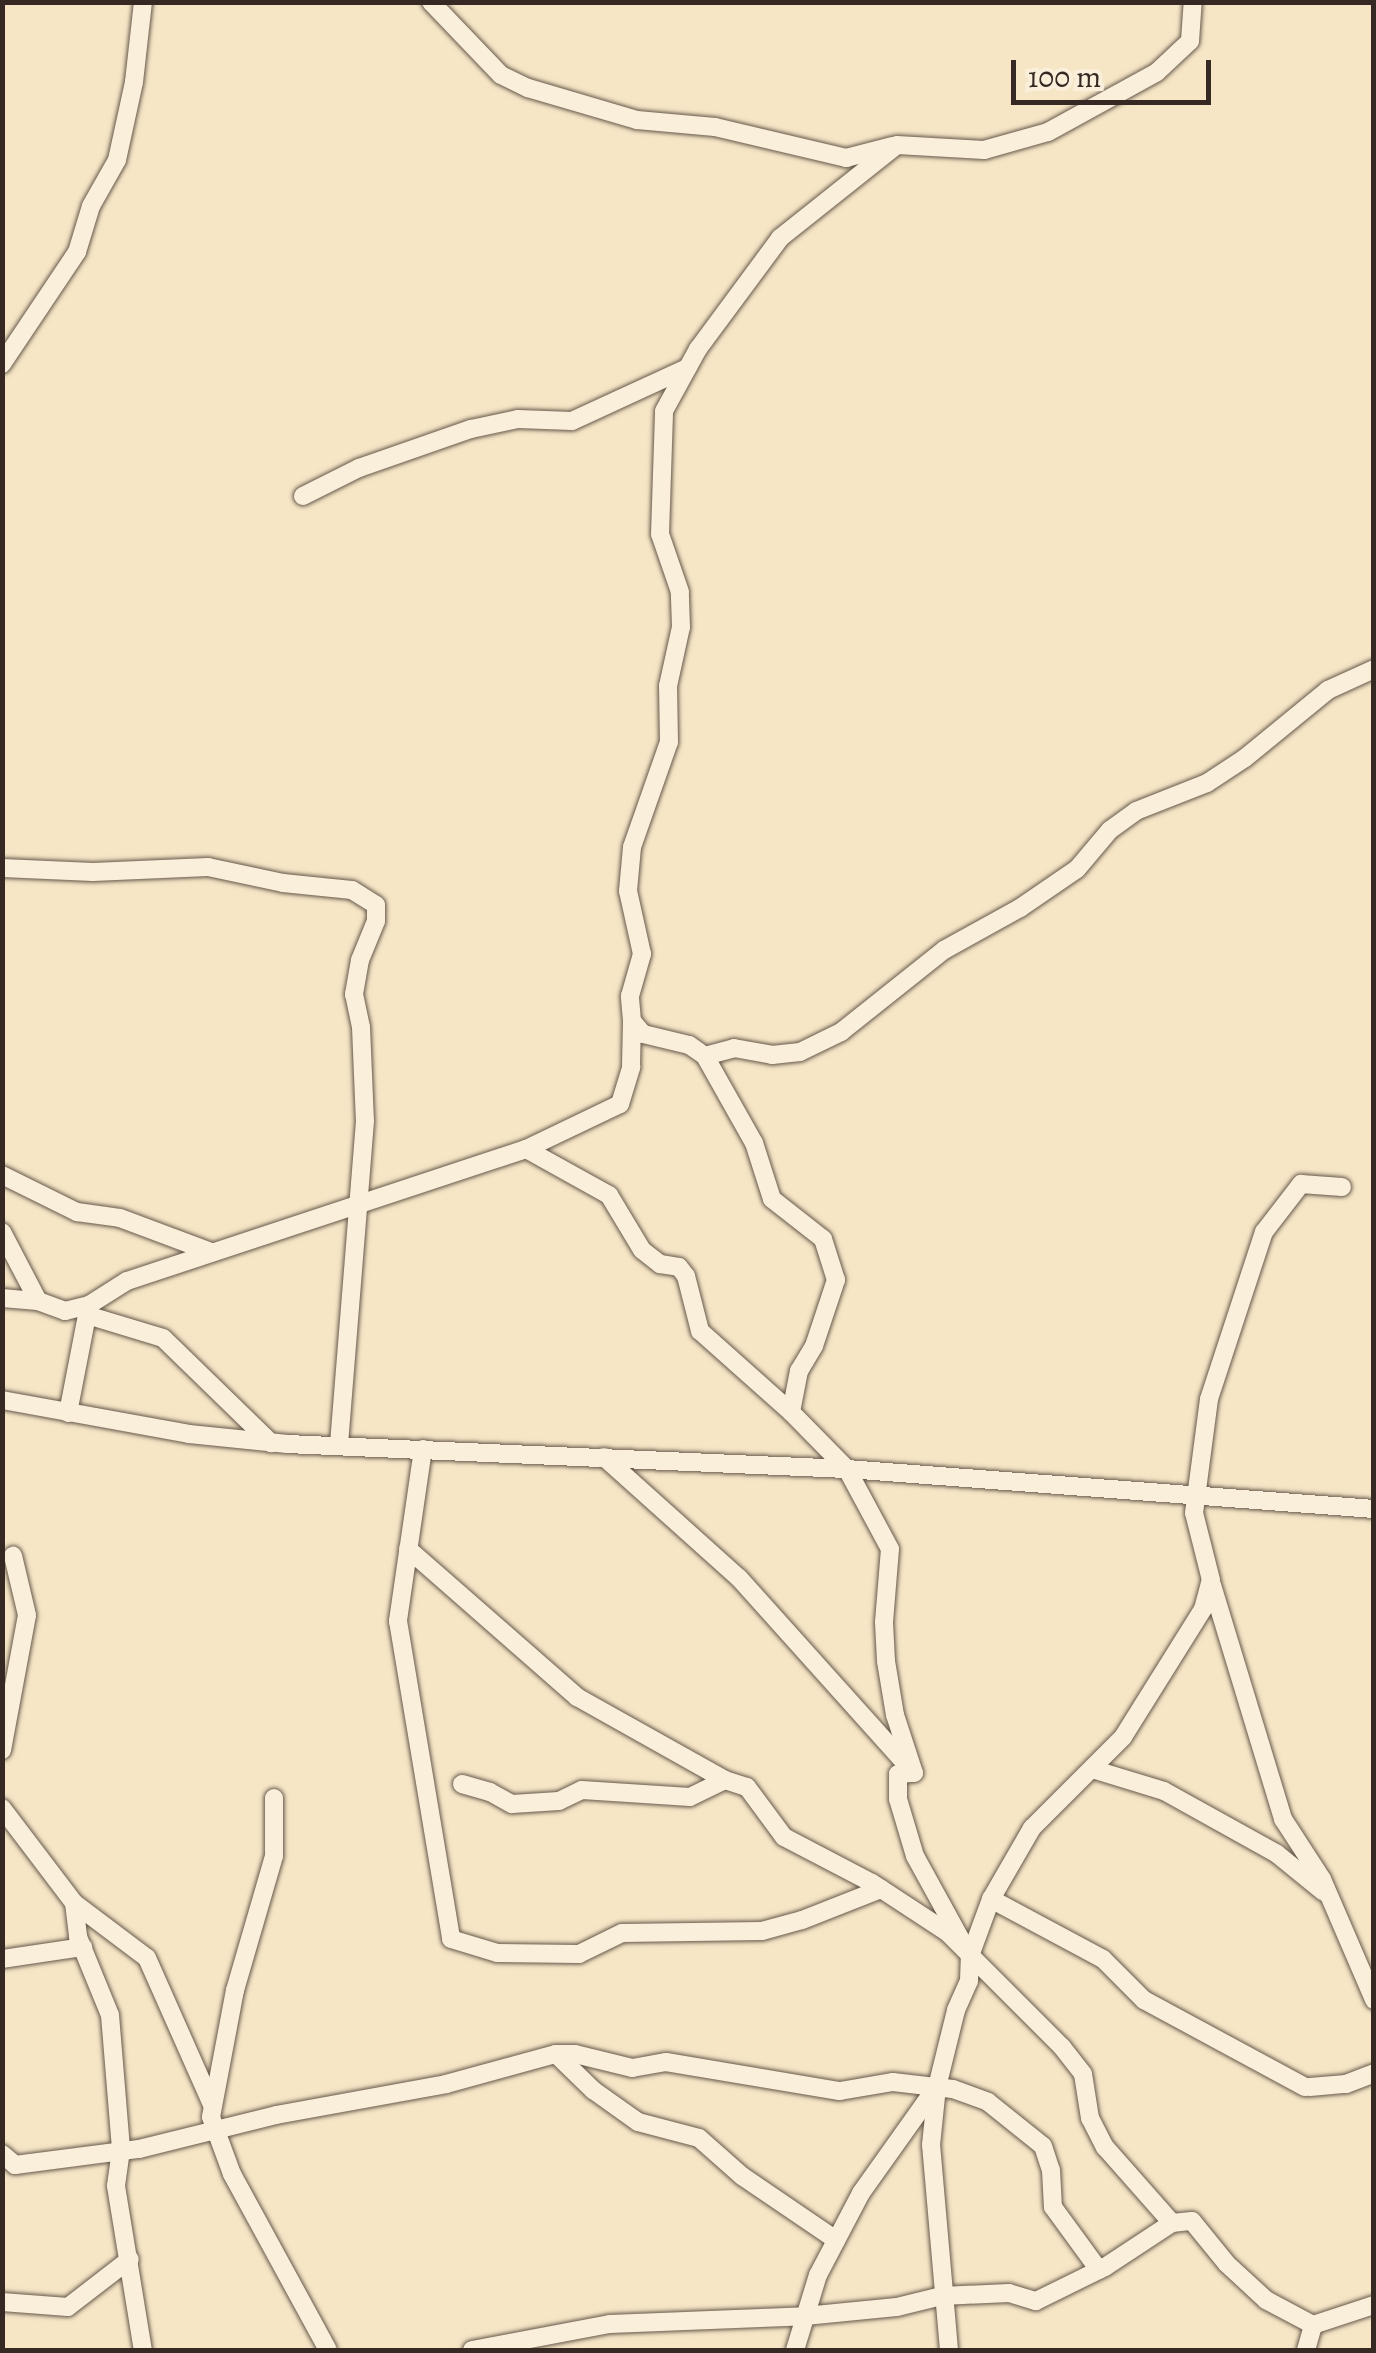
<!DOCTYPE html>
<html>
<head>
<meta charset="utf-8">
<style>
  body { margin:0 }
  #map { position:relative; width:1376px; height:2353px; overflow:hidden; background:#f6e6c6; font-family:Alegreya,serif }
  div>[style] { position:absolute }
  .roads { filter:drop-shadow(0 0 2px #66584b) drop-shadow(0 0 2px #66584b) }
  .minor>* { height:18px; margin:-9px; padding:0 9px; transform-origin:9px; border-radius:9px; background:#f9efda }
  span { translate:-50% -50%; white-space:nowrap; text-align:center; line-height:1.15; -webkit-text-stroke:9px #f9efda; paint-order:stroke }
  .frame { position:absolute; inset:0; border:5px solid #362822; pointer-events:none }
  .scale { position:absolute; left:1011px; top:60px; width:200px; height:45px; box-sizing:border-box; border:5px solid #362822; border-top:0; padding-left:12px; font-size:30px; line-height:35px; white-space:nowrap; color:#362822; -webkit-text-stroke:8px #f9efda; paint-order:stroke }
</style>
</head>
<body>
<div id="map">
  <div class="roads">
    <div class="minor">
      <i style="left:431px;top:2px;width:101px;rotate:46.2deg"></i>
      <i style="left:501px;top:75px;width:30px;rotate:26deg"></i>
      <i style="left:528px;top:88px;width:114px;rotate:16.4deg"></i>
      <i style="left:637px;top:120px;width:78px;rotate:5.1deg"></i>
      <i style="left:715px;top:127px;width:135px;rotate:13.3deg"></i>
      <i style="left:846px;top:158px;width:48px;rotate:-14.6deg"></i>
      <i style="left:2px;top:364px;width:135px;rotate:-56.2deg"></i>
      <i style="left:77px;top:252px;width:48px;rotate:-73.1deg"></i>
      <i style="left:91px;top:206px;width:53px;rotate:-60.5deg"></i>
      <i style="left:117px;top:160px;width:80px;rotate:-77.7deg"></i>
      <i style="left:134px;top:82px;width:81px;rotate:-83.6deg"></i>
      <i style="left:303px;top:496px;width:63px;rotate:-26.6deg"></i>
      <i style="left:359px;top:468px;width:119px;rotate:-19.2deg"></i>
      <i style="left:471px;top:429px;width:48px;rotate:-12deg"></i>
      <i style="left:518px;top:419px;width:54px;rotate:2.1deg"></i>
      <i style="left:572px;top:421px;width:127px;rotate:-24.7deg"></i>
      <i style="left:2px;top:868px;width:91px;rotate:2.5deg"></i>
      <i style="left:93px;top:872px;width:115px;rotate:-2.5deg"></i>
      <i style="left:208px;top:867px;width:77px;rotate:12deg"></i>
      <i style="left:283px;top:883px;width:69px;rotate:5.8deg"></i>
      <i style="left:352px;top:890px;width:28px;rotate:32deg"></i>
      <i style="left:376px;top:905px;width:16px;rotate:90deg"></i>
      <i style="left:376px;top:921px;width:42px;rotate:112.3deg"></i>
      <i style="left:360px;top:960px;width:35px;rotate:100deg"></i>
      <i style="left:354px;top:994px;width:34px;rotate:78deg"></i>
      <i style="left:361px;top:1027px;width:94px;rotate:87.6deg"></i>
      <i style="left:365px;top:1121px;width:326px;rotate:94.6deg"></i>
      <i style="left:705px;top:1056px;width:30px;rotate:-15deg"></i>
      <i style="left:734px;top:1048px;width:39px;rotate:10deg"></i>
      <i style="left:772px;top:1055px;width:28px;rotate:-6deg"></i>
      <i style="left:800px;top:1052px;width:46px;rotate:-26deg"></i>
      <i style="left:841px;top:1032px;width:132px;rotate:-38.5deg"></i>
      <i style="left:944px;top:950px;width:87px;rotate:-28.9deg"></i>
      <i style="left:1020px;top:908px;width:69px;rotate:-34.4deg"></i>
      <i style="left:1077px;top:869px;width:51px;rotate:-49.8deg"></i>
      <i style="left:1110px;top:830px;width:32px;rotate:-36deg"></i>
      <i style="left:1136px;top:811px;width:76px;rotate:-21.5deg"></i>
      <i style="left:1207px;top:783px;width:45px;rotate:-33.3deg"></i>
      <i style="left:1245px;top:758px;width:107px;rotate:-39.3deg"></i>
      <i style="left:1328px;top:690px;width:51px;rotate:-24.5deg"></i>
      <i style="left:526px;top:1149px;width:95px;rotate:29deg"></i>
      <i style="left:609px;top:1195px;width:64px;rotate:59deg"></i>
      <i style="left:642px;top:1250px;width:23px;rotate:38deg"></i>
      <i style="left:660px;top:1264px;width:19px;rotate:9deg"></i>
      <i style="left:679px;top:1267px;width:11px;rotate:52deg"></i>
      <i style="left:686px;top:1276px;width:57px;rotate:75.7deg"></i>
      <i style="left:700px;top:1331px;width:122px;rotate:41.7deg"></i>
      <i style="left:2px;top:1175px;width:84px;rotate:26.3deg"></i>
      <i style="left:77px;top:1212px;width:43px;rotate:7.9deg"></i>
      <i style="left:120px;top:1218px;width:97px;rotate:20.5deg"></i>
      <i style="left:2px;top:1232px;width:78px;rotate:62.4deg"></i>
      <i style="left:38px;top:1301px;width:29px;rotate:20deg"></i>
      <i style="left:65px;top:1311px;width:25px;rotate:-14deg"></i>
      <i style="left:89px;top:1305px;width:45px;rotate:-32.3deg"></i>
      <i style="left:127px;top:1281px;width:420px;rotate:-18.3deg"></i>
      <i style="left:526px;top:1149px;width:104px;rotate:-25.6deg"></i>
      <i style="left:620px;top:1104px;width:39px;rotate:-73deg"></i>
      <i style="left:631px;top:1067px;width:46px;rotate:-88.8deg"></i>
      <i style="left:2px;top:1298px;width:36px;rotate:5deg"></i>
      <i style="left:87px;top:1315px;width:79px;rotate:16.8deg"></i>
      <i style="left:163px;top:1338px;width:151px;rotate:44.2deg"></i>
      <i style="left:2px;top:1400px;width:190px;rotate:10.3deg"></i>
      <i style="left:189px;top:1434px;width:99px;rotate:5.8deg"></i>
      <i style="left:287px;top:1444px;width:561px;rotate:2.56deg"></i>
      <i style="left:847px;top:1469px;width:529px;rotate:4.34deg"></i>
      <i style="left:68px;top:1413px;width:110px;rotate:-79deg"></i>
      <i style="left:423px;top:1449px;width:174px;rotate:98.3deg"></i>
      <i style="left:398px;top:1621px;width:322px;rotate:80.5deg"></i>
      <i style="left:451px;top:1939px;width:48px;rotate:16.9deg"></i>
      <i style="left:497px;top:1953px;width:82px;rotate:0.7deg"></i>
      <i style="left:579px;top:1954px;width:48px;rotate:-26deg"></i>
      <i style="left:622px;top:1933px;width:140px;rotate:-0.8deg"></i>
      <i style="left:762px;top:1931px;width:41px;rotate:-15.4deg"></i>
      <i style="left:802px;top:1920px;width:85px;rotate:-21.4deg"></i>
      <i style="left:604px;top:1457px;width:181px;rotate:41.9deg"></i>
      <i style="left:739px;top:1578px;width:251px;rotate:48.1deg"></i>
      <i style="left:408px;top:1549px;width:225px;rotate:41.2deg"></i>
      <i style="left:577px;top:1697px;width:170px;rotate:29.3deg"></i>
      <i style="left:725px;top:1780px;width:23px;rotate:18deg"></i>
      <i style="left:747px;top:1787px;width:62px;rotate:53.5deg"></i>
      <i style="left:784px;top:1837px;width:99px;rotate:27.6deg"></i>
      <i style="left:872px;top:1883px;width:90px;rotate:33.2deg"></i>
      <i style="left:947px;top:1932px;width:163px;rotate:45deg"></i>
      <i style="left:1062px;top:2047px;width:34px;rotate:52deg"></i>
      <i style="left:1083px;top:2074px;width:45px;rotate:81deg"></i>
      <i style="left:1090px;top:2118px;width:33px;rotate:63deg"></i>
      <i style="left:1105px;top:2147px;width:101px;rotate:48.6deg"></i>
      <i style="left:1212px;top:1585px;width:245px;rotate:73.1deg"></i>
      <i style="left:1283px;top:1819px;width:72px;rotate:57deg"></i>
      <i style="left:1322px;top:1879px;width:132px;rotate:66.7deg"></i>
      <i style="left:2px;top:1750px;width:137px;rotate:-79.5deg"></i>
      <i style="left:27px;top:1615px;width:61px;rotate:-103.3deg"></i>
      <i style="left:1092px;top:1769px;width:75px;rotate:17deg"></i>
      <i style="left:1164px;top:1791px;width:129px;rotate:29.1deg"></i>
      <i style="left:1277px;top:1854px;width:60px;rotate:39deg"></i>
      <i style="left:462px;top:1784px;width:29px;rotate:16deg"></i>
      <i style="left:490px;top:1792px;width:25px;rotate:29deg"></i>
      <i style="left:512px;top:1804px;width:47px;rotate:-3.7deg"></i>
      <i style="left:559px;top:1801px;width:25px;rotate:-26deg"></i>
      <i style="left:582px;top:1790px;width:108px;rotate:3.7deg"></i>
      <i style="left:690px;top:1797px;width:39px;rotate:-26deg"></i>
      <i style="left:274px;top:1798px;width:58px;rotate:90deg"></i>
      <i style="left:274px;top:1856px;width:140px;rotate:106.2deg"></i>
      <i style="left:235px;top:1990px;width:129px;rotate:100.7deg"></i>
      <i style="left:211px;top:2117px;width:61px;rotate:69.8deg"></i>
      <i style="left:232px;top:2174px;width:200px;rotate:61.4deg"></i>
      <i style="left:2px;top:1808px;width:119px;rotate:52.8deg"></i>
      <i style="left:74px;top:1903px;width:91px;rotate:37deg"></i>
      <i style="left:147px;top:1958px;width:161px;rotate:66.1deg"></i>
      <i style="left:991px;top:1899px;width:127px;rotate:28.2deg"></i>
      <i style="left:1103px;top:1959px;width:58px;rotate:45deg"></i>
      <i style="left:1144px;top:2000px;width:183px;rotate:28.4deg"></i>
      <i style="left:74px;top:1903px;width:34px;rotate:83deg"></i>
      <i style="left:78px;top:1937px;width:84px;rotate:67.7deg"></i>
      <i style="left:110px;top:2015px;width:135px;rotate:85.3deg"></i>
      <i style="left:121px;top:2150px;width:36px;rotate:98deg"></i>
      <i style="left:116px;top:2186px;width:166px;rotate:80.7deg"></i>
      <i style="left:970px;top:1956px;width:61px;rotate:-69.8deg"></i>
      <i style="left:991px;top:1899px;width:82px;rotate:-60deg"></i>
      <i style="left:1032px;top:1828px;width:129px;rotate:-45deg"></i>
      <i style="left:1123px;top:1737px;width:151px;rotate:-58deg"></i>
      <i style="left:1203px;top:1609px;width:30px;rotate:-75deg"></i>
      <i style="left:1211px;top:1580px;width:69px;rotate:-104.2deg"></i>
      <i style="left:1194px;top:1513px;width:115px;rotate:-82.5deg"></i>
      <i style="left:1209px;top:1399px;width:176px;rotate:-71.8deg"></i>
      <i style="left:1264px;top:1232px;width:61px;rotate:-52.4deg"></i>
      <i style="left:1301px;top:1184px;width:41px;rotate:4.2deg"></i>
      <i style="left:2px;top:1959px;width:82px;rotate:-8.4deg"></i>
      <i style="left:556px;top:2054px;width:19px"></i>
      <i style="left:575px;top:2054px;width:59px;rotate:13.8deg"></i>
      <i style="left:632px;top:2068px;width:35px;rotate:-10deg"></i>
      <i style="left:666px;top:2062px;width:176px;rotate:9.5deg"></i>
      <i style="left:840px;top:2091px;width:54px;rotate:-9.6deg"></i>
      <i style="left:893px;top:2082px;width:60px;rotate:6.7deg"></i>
      <i style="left:953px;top:2089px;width:37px;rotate:20deg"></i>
      <i style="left:988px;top:2102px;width:70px;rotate:38.7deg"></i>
      <i style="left:1043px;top:2146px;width:25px;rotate:72deg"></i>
      <i style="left:1051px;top:2170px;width:37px;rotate:87deg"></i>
      <i style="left:1053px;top:2207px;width:78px;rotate:53.9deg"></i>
      <i style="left:1310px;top:2087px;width:36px;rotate:-5deg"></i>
      <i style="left:1346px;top:2084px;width:30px;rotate:-21deg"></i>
      <i style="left:2px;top:2154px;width:17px;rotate:40deg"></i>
      <i style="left:15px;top:2165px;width:125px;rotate:-7.4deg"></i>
      <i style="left:139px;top:2149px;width:141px;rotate:-13.9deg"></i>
      <i style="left:276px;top:2115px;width:173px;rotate:-10.3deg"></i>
      <i style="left:446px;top:2084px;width:114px;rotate:-15.3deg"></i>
      <i style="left:556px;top:2054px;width:52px;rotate:44.2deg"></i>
      <i style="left:593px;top:2090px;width:55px;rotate:35.4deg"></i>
      <i style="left:638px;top:2122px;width:63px;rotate:14.7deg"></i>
      <i style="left:699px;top:2138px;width:57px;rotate:41.5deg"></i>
      <i style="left:742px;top:2176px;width:114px;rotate:34.2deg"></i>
      <i style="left:2px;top:2302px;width:66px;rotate:4.3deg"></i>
      <i style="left:68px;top:2307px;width:78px;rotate:-37.7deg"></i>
      <i style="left:472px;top:2350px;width:140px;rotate:-10.7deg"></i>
      <i style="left:610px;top:2324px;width:195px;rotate:-2.3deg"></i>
      <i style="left:805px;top:2316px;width:92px;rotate:-5.6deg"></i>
      <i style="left:897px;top:2307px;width:46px;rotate:-13.7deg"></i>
      <i style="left:942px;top:2296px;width:67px;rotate:-2.6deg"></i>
      <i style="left:1009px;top:2293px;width:28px;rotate:17deg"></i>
      <i style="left:1036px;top:2301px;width:77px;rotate:-26.2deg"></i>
      <i style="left:1105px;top:2267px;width:80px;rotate:-33.3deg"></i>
      <i style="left:1172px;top:2223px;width:20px;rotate:-6deg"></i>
      <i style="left:1192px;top:2221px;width:55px;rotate:50.9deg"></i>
      <i style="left:1227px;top:2264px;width:53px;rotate:42.7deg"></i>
      <i style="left:1266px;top:2300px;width:53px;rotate:28deg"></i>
      <i style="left:795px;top:2350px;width:78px;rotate:-73deg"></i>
      <i style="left:818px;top:2275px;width:93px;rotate:-62.3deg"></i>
      <i style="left:861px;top:2193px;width:128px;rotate:-54.6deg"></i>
      <i style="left:949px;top:2350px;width:206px;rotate:-95deg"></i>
      <i style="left:931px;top:2145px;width:58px;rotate:-84.1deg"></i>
      <i style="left:937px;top:2087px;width:79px;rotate:-76.1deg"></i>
      <i style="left:956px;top:2010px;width:32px;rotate:-66deg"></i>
      <i style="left:969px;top:1981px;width:25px;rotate:-88deg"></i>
      <i style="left:970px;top:1956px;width:114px;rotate:-118.8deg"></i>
      <i style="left:915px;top:1856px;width:59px;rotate:-106.6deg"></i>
      <i style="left:898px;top:1799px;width:25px;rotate:-90deg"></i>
      <i style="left:898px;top:1774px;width:16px;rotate:-4deg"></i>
      <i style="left:914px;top:1773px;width:61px;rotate:-108.1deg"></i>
      <i style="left:895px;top:1715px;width:55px;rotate:-99.5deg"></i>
      <i style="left:886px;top:1661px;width:39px;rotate:-93deg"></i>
      <i style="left:884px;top:1622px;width:73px;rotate:-85.3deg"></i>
      <i style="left:890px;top:1549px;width:91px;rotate:-118.3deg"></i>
      <i style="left:847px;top:1469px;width:80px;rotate:-134.5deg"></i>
      <i style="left:791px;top:1412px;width:42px;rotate:-79deg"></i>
      <i style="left:799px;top:1371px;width:29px;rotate:-59deg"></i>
      <i style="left:814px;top:1346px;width:70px;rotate:-71.6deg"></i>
      <i style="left:836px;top:1280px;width:43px;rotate:-107.6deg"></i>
      <i style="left:823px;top:1239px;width:65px;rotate:-141.9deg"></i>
      <i style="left:772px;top:1199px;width:59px;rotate:-107.8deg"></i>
      <i style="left:754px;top:1143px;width:100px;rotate:-119.4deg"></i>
      <i style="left:705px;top:1056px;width:19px;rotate:-145deg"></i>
      <i style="left:689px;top:1045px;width:47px;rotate:-166.6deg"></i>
      <i style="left:643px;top:1034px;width:17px;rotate:-130deg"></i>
      <i style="left:632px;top:1021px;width:25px;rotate:-95deg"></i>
      <i style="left:630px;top:996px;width:44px;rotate:-74.1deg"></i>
      <i style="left:642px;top:954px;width:65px;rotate:-102.5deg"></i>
      <i style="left:628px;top:891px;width:44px;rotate:-84.8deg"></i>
      <i style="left:632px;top:847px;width:111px;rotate:-70.6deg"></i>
      <i style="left:669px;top:742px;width:56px;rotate:-91deg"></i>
      <i style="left:668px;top:686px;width:60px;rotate:-77.6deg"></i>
      <i style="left:681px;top:627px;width:35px;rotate:-92deg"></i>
      <i style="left:680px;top:592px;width:61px;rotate:-109deg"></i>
      <i style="left:660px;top:534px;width:123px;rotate:-88.1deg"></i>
      <i style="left:664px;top:411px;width:71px;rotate:-61.3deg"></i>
      <i style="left:698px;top:349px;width:138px;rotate:-53.5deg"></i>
      <i style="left:780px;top:238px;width:149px;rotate:-38.5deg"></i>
      <i style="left:897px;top:145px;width:87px;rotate:3.3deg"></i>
      <i style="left:984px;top:150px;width:66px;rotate:-15.7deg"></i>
      <i style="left:1048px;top:132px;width:124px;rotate:-28.8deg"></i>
      <i style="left:1157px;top:72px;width:45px;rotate:-43.2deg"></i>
      <i style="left:1190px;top:41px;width:39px;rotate:-86deg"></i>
      <i style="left:1306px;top:2350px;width:26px;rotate:-74deg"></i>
      <i style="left:1313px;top:2325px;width:64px;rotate:-18.2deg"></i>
    </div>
  </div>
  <div class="frame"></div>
  <div class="scale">100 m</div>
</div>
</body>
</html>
